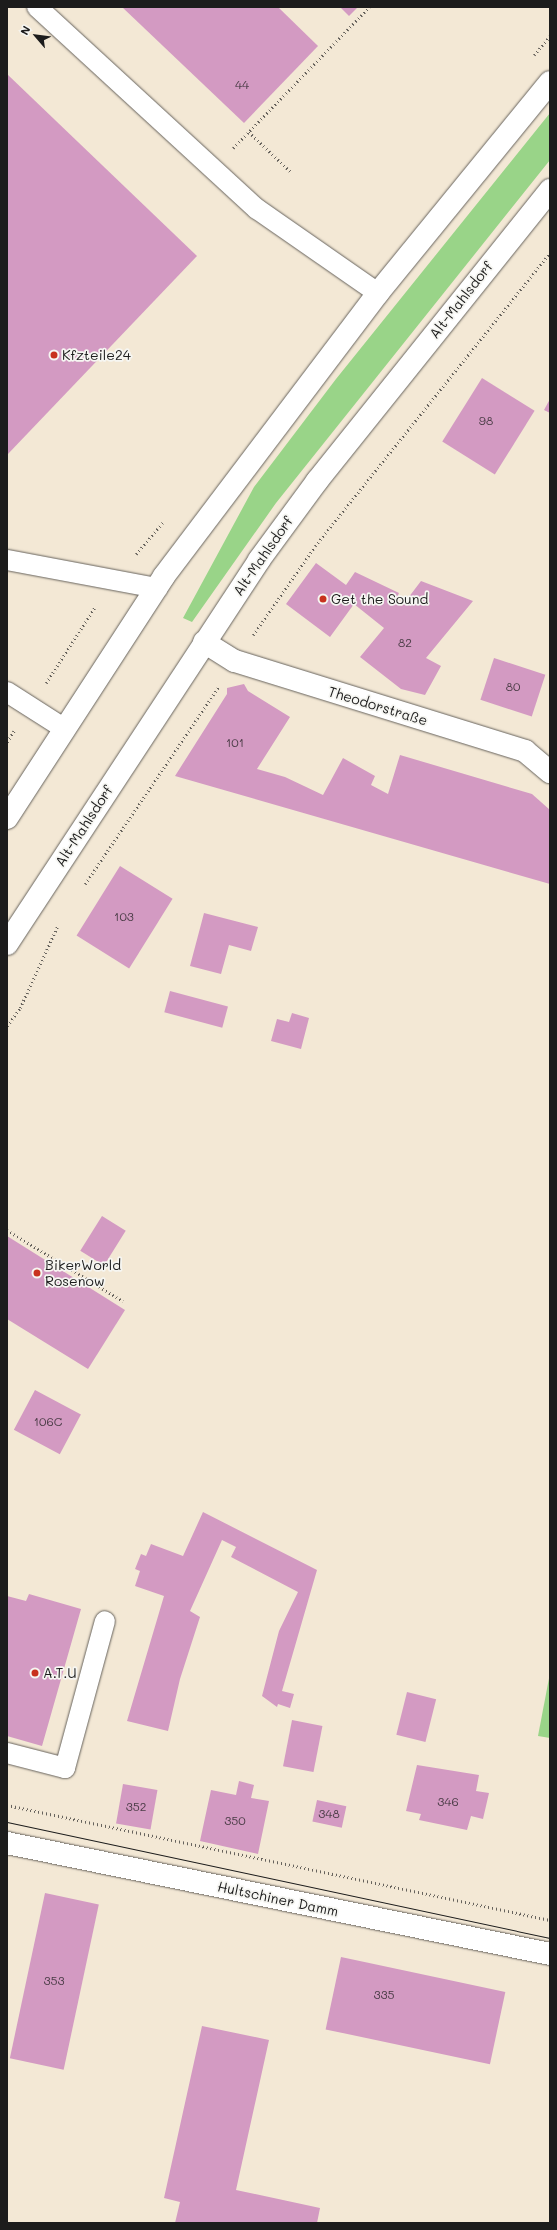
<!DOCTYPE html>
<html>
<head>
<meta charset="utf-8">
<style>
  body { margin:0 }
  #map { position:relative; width:557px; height:2230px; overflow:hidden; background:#f3e8d5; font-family:Mali,sans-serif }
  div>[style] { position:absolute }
  .green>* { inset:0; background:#99d488 }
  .building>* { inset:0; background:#d39ac2; transform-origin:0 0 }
  .path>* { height:2.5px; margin-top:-1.25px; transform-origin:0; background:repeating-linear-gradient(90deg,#67635d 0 1px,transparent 0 4px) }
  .roads { filter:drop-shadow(0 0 1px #67635d) drop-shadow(0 0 1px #67635d) }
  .service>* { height:20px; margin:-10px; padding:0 10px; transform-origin:10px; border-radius:10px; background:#fff }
  .minor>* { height:22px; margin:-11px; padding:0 11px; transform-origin:11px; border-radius:11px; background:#fff }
  .secondary>* { height:22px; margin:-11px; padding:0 11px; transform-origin:11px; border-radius:11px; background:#fff }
  .primary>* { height:22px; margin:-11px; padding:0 11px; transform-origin:11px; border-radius:11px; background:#fff }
  .tram>* { height:1px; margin:-0.5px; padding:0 0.5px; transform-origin:0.5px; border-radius:0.5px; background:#1c1c1c }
  .dots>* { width:11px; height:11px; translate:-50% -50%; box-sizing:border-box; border:2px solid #f6f6f2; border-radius:50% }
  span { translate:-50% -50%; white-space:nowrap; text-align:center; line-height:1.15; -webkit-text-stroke:3.5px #f6f6f2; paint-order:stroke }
  .number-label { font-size:12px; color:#4a3c46 }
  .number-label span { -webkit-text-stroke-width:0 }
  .street-label { font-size:14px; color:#1c1c1c }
  .poi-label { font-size:14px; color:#1c1c1c }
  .left { translate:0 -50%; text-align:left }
  .frame { position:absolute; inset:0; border:8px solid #1c1c1c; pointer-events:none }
  .north { position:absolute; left:16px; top:16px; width:40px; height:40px; -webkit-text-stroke:3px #f6f6f2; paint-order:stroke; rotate:298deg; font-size:11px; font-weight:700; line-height:16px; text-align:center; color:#1c1c1c }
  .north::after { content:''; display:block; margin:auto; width:14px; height:18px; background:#1c1c1c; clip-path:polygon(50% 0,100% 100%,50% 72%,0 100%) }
</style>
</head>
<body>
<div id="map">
  <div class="green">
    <i style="clip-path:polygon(550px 113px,550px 160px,276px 503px,192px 622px,183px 618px,254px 487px,336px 379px)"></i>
    <i style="clip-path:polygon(550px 1673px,550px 1738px,538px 1736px)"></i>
  </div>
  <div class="building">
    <i style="clip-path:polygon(122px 7px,278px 7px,318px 46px,244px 123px)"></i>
    <i style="clip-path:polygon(340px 7px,358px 7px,349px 16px)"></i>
    <i style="clip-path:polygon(7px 74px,197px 256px,7px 455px)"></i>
    <i style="left:482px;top:378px;width:62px;height:75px;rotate:32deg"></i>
    <i style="clip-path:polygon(550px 399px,550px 413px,544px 410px)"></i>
    <i style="clip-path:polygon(316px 563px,346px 585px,355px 572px,399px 593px,395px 602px,402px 606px,421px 581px,473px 601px,426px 658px,441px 666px,425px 695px,401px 689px,360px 657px,384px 628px,354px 604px,330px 637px,286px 604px)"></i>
    <i style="left:494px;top:658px;width:54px;height:44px;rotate:18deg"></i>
    <i style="clip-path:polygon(244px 684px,248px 691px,290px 717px,257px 769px,285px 777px,323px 795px,343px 758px,375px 776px,371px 785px,388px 794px,400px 755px,532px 794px,550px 810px,550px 884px,175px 776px,227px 694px,227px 688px)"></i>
    <i style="left:120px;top:866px;width:62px;height:82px;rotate:32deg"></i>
    <i style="clip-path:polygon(204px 913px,258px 927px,251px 951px,229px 945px,221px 974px,190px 966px)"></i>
    <i style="left:170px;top:991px;width:60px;height:22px;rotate:15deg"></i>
    <i style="clip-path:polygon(292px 1013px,309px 1018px,301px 1049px,271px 1041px,277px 1019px,289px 1022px)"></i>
    <i style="left:102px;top:1216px;width:28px;height:41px;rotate:32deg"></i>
    <i style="clip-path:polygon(7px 1236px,125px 1310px,88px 1369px,7px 1319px)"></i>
    <i style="left:35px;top:1390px;width:52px;height:45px;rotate:28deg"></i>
    <i style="clip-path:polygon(203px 1512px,317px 1570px,282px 1691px,294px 1694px,290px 1708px,278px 1704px,277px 1707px,262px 1696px,279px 1631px,298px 1592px,231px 1557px,236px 1547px,222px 1540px,190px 1611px,200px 1617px,180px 1679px,168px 1731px,127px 1721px,164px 1596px,135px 1586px,140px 1571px,135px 1569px,141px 1554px,146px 1556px,151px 1544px,183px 1556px)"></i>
    <i style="clip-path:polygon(29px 1594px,81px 1609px,42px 1746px,7px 1736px,7px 1596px,26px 1601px)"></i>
    <i style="left:407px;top:1692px;width:30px;height:44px;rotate:14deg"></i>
    <i style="left:292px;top:1720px;width:31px;height:47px;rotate:11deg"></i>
    <i style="clip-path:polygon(417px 1765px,479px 1775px,476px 1791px,489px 1793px,483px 1819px,471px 1816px,467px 1830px,419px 1820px,421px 1814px,406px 1811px)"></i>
    <i style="clip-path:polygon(239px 1781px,254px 1785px,251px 1798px,269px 1801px,258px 1854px,200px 1841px,211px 1790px,236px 1795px)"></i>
    <i style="left:123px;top:1784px;width:35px;height:40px;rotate:10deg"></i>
    <i style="left:317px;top:1800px;width:30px;height:22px;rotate:12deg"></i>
    <i style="left:45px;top:1893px;width:55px;height:169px;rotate:12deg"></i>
    <i style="left:341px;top:1957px;width:168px;height:74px;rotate:12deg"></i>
    <i style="clip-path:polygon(202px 2026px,269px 2040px,236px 2190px,320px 2208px,317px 2223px,175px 2223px,180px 2202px,164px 2198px)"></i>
  </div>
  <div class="path">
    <i style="left:534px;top:55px;width:25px;rotate:-50deg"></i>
    <i style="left:249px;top:132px;width:58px;rotate:43.6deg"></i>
    <i style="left:233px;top:148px;width:196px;rotate:-46deg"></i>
    <i style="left:136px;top:554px;width:43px;rotate:-49.7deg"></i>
    <i style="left:253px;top:635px;width:108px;rotate:-55.1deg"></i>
    <i style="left:315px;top:546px;width:376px;rotate:-51.3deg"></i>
    <i style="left:46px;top:683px;width:90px;rotate:-57.2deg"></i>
    <i style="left:7px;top:742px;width:13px;rotate:-58deg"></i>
    <i style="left:85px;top:884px;width:239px;rotate:-55.9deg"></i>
    <i style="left:7px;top:1026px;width:22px;rotate:-54deg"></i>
    <i style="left:20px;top:1008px;width:91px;rotate:-65.4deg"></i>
    <i style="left:7px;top:1230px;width:136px;rotate:31.5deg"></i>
    <i style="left:7px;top:1805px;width:555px;rotate:11.96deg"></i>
  </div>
  <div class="roads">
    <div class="service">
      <i style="left:37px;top:7px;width:299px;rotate:42.6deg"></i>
      <i style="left:257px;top:209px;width:147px;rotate:34.8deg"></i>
      <i style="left:7px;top:560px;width:153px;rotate:10.6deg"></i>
      <i style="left:7px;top:692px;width:69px;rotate:32.5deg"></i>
      <i style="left:7px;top:1753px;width:60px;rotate:14.5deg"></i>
      <i style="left:65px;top:1768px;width:152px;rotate:-74.8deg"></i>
    </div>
    <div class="minor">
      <i style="left:204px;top:642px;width:36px;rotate:32deg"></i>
      <i style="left:235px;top:661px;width:304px;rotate:17.2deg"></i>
      <i style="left:525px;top:751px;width:33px;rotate:40deg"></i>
    </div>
    <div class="secondary">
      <i style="left:7px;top:1843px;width:554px;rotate:11.55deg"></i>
    </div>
    <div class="primary">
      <i style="left:7px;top:818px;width:288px;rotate:-57deg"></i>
      <i style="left:164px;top:576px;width:355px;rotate:-52.9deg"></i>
      <i style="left:378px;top:293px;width:272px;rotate:-50.8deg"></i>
      <i style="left:7px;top:944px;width:459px;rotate:-56.7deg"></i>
      <i style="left:259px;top:560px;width:98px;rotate:-53.7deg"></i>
      <i style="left:317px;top:481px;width:373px;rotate:-51.3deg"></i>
    </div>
  </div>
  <div class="tram">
    <i style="left:7px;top:1822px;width:555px;rotate:12.06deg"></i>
  </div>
  <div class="dots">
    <i style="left:54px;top:355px;background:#c8321e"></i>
    <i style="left:323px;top:599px;background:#c8321e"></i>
    <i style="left:37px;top:1273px;background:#c8321e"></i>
    <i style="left:35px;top:1673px;background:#c8321e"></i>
  </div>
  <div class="number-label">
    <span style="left:242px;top:85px">44</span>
    <span style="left:486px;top:421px">98</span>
    <span style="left:405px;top:643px">82</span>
    <span style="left:513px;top:687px">80</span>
    <span style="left:235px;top:743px">101</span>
    <span style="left:124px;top:917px">103</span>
    <span style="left:48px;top:1422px">106C</span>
    <span style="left:448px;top:1802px">346</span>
    <span style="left:136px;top:1807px">352</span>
    <span style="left:329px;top:1814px">348</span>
    <span style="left:235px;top:1821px">350</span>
    <span style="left:54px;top:1981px">353</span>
    <span style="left:384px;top:1995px">335</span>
  </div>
  <div class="street-label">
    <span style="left:461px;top:300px;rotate:-52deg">Alt-Mahlsdorf</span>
    <span style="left:263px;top:556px;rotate:-55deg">Alt-Mahlsdorf</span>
    <span style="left:378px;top:706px;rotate:17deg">Theodorstraße</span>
    <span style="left:84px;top:826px;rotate:-57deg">Alt-Mahlsdorf</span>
    <span style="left:278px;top:1899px;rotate:12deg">Hultschiner Damm</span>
  </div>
  <div class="poi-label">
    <span class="left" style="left:62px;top:355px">Kfzteile24</span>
    <span class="left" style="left:331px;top:599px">Get the Sound</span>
    <span class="left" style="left:45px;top:1273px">BikerWorld<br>Rosenow</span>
    <span class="left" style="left:43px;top:1673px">A.T.U</span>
  </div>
  <div class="frame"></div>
  <div class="north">N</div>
</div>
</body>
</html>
